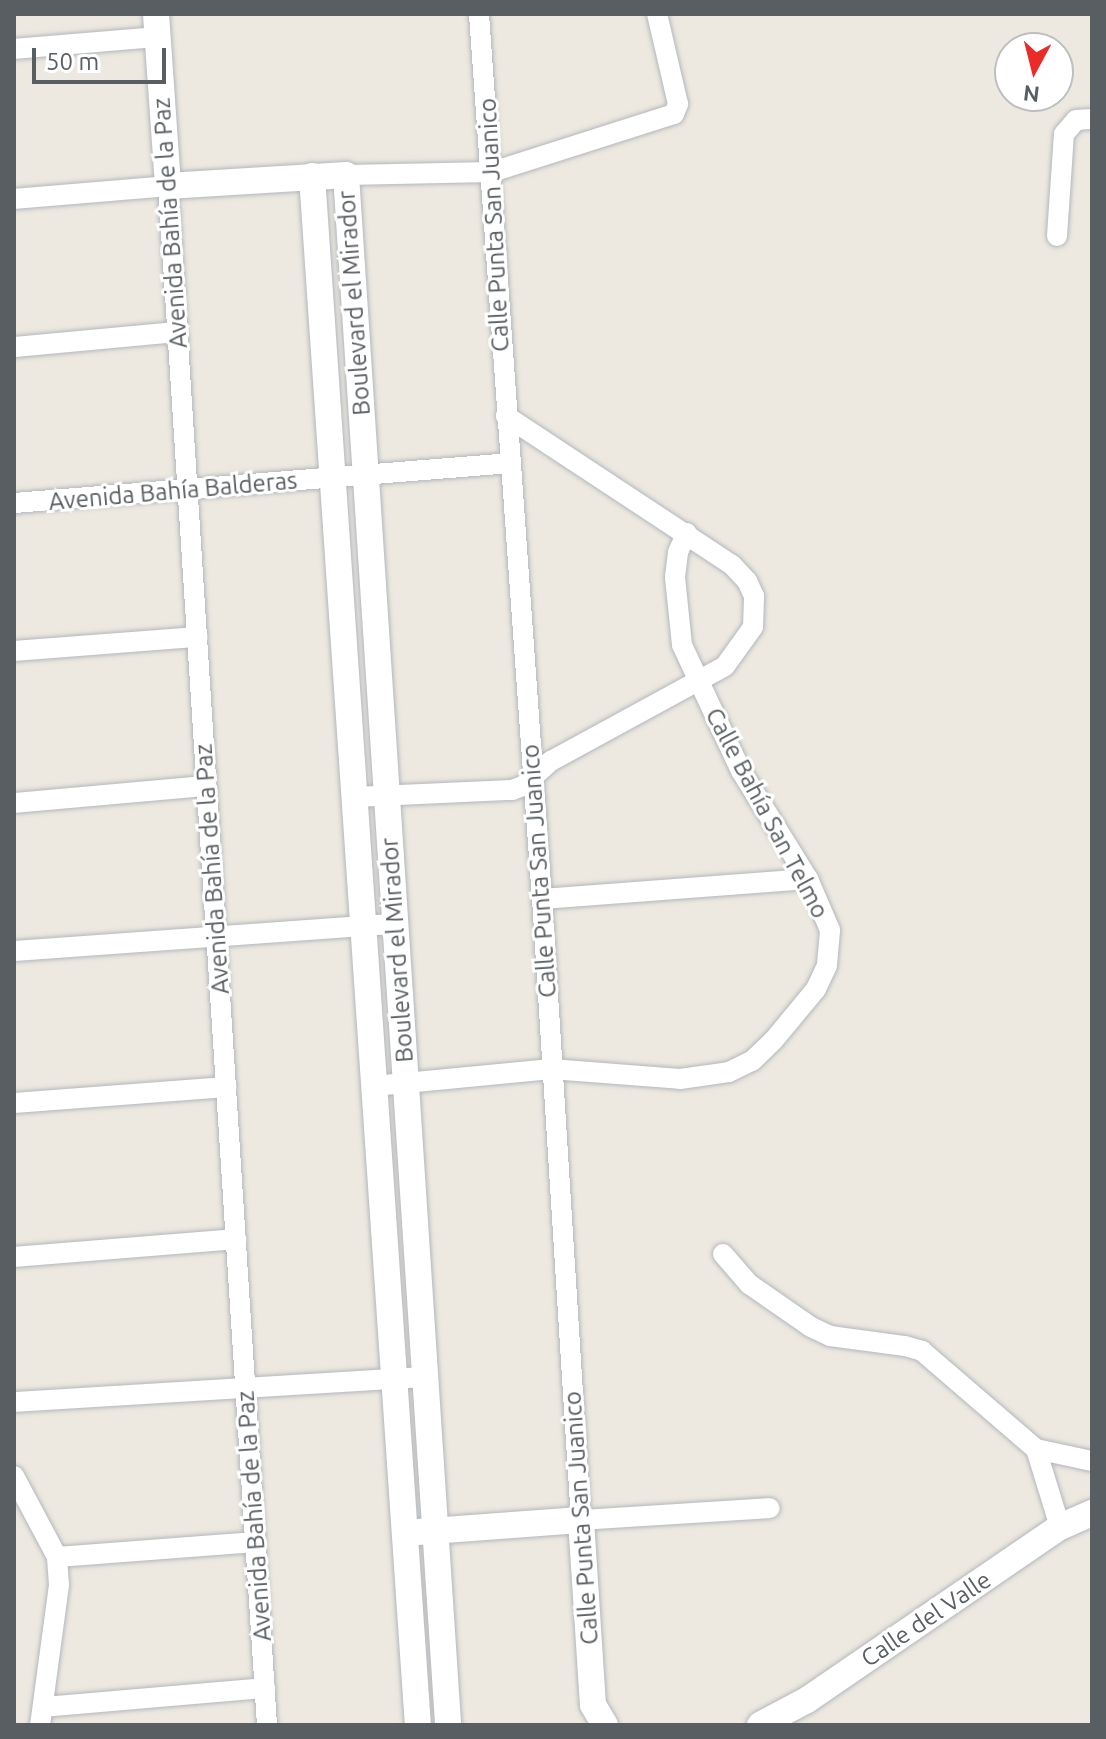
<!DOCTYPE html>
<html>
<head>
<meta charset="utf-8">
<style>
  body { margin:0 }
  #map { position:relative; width:1106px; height:1739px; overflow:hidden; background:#ede9e0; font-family:Ubuntu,sans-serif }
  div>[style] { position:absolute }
  .roads { filter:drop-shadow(0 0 2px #b3b7bc) drop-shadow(0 0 2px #b3b7bc) }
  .minor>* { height:20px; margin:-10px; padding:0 10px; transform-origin:10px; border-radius:10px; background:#fff }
  .secondary>* { height:26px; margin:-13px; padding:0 13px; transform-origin:13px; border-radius:13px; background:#fff }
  span { translate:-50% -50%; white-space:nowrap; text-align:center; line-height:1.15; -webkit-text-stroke:6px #fff; paint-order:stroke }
  .street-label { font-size:24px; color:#595e62 }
  .frame { position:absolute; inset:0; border:16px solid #595e62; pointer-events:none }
  .north { position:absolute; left:994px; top:32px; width:80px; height:80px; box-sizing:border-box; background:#fff; border:2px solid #bdbfc0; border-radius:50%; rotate:187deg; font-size:22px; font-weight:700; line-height:32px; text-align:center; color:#595e62 }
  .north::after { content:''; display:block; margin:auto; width:28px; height:36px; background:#eb2b28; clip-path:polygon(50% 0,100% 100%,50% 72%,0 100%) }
  .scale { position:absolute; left:32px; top:48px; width:134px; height:36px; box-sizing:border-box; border:4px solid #595e62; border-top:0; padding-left:10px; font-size:24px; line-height:28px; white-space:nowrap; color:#595e62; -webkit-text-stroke:6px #fff; paint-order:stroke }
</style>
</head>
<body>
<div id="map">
  <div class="roads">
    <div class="minor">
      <i style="left:479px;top:14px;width:887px;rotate:85.93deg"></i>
      <i style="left:542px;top:899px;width:622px;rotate:86.41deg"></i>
      <i style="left:581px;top:1520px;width:189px;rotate:-3.6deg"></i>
      <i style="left:14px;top:49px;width:144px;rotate:-4.8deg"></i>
      <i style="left:346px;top:175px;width:146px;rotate:-1.2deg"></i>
      <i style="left:492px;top:172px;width:191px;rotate:-17.7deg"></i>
      <i style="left:674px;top:114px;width:11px;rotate:-68deg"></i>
      <i style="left:678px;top:104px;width:92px;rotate:-103.1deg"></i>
      <i style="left:14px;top:199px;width:155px;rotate:-4.8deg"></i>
      <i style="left:168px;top:186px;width:1542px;rotate:86.32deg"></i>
      <i style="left:1057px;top:236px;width:102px;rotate:-86.1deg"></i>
      <i style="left:1064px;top:134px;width:18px;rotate:-49deg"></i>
      <i style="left:1076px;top:120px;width:16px;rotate:-4deg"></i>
      <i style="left:14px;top:347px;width:164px;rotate:-5.3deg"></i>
      <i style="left:14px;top:503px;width:498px;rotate:-4.6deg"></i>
      <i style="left:14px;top:651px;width:184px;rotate:-4.4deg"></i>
      <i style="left:355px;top:797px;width:157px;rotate:-2.6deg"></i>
      <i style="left:512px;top:790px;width:12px;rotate:-20deg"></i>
      <i style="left:523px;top:786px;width:38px;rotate:-42deg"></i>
      <i style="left:551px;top:761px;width:198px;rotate:-28.6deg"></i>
      <i style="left:725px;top:666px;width:48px;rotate:-54.3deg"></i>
      <i style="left:753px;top:627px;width:31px;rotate:-88deg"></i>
      <i style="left:754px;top:596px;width:17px;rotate:-115deg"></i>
      <i style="left:747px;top:581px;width:22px;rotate:-133deg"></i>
      <i style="left:732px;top:565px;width:271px;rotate:-146.6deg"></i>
      <i style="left:14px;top:803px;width:193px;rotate:-5.1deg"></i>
      <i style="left:542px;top:899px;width:267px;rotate:-4.3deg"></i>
      <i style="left:14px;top:951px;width:382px;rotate:-4.1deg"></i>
      <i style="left:374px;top:1086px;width:178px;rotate:-5.5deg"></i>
      <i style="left:551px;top:1069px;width:129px;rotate:4.4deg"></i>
      <i style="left:680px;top:1079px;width:49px;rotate:-8.1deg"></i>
      <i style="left:729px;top:1072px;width:25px;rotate:-26deg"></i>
      <i style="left:752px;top:1061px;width:29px;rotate:-44deg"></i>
      <i style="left:773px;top:1041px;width:67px;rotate:-50.4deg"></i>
      <i style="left:816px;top:989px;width:26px;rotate:-65deg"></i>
      <i style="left:827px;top:965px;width:35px;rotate:-85deg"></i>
      <i style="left:830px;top:930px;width:56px;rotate:-113.3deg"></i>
      <i style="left:808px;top:879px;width:127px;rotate:-121.8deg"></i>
      <i style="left:741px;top:771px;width:139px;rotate:-115.1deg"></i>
      <i style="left:682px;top:645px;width:68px;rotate:-95.9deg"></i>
      <i style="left:675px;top:577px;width:25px;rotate:-83deg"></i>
      <i style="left:678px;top:552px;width:21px;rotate:-65deg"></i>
      <i style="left:14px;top:1103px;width:213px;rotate:-4.3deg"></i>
      <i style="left:723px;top:1254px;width:40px;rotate:49deg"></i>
      <i style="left:749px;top:1284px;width:75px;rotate:34.7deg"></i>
      <i style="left:811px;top:1327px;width:21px;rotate:25deg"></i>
      <i style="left:830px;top:1336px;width:76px;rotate:7.6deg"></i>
      <i style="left:905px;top:1346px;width:18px;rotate:16deg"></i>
      <i style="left:922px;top:1351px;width:150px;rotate:40.7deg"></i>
      <i style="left:1036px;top:1449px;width:57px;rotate:12.1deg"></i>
      <i style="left:14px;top:1257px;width:223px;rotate:-4.6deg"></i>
      <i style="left:14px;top:1402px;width:413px;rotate:-3.5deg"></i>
      <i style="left:1036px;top:1449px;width:82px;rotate:72.9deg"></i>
      <i style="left:14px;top:1476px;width:92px;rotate:62deg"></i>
      <i style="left:57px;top:1557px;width:28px;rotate:86deg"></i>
      <i style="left:59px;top:1585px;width:141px;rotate:97.7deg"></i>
      <i style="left:57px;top:1557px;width:199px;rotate:-4.3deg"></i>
      <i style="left:43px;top:1707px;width:223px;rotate:-4.9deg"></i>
    </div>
    <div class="secondary">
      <i style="left:156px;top:14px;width:172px;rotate:86deg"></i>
      <i style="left:168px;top:186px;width:178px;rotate:-3.5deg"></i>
      <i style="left:346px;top:175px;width:1553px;rotate:86.23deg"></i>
      <i style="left:312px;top:176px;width:1553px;rotate:86.09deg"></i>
      <i style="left:417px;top:1532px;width:164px;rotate:-4.2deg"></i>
      <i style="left:581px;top:1520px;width:185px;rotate:86.3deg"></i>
      <i style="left:593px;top:1705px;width:23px;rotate:59deg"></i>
      <i style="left:760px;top:1725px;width:53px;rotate:-28deg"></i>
      <i style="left:807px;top:1700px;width:306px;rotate:-34.4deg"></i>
      <i style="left:1060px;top:1527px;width:35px;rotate:-24deg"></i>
    </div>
  </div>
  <div class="street-label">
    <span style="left:170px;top:223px;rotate:-94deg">Avenida Bahía de la Paz</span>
    <span style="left:494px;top:225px;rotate:-93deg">Calle Punta San Juanico</span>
    <span style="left:354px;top:303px;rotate:-94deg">Boulevard el Mirador</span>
    <span style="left:173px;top:491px;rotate:-5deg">Avenida Bahía Balderas</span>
    <span style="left:767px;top:813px;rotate:62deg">Calle Bahía San Telmo</span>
    <span style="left:212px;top:869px;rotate:-94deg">Avenida Bahía de la Paz</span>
    <span style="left:539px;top:871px;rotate:-94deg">Calle Punta San Juanico</span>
    <span style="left:397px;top:950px;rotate:-94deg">Boulevard el Mirador</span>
    <span style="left:254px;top:1516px;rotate:-94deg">Avenida Bahía de la Paz</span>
    <span style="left:581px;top:1518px;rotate:-94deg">Calle Punta San Juanico</span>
    <span style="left:926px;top:1619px;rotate:-34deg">Calle del Valle</span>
  </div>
  <div class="frame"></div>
  <div class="north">N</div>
  <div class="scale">50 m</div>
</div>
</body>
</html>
